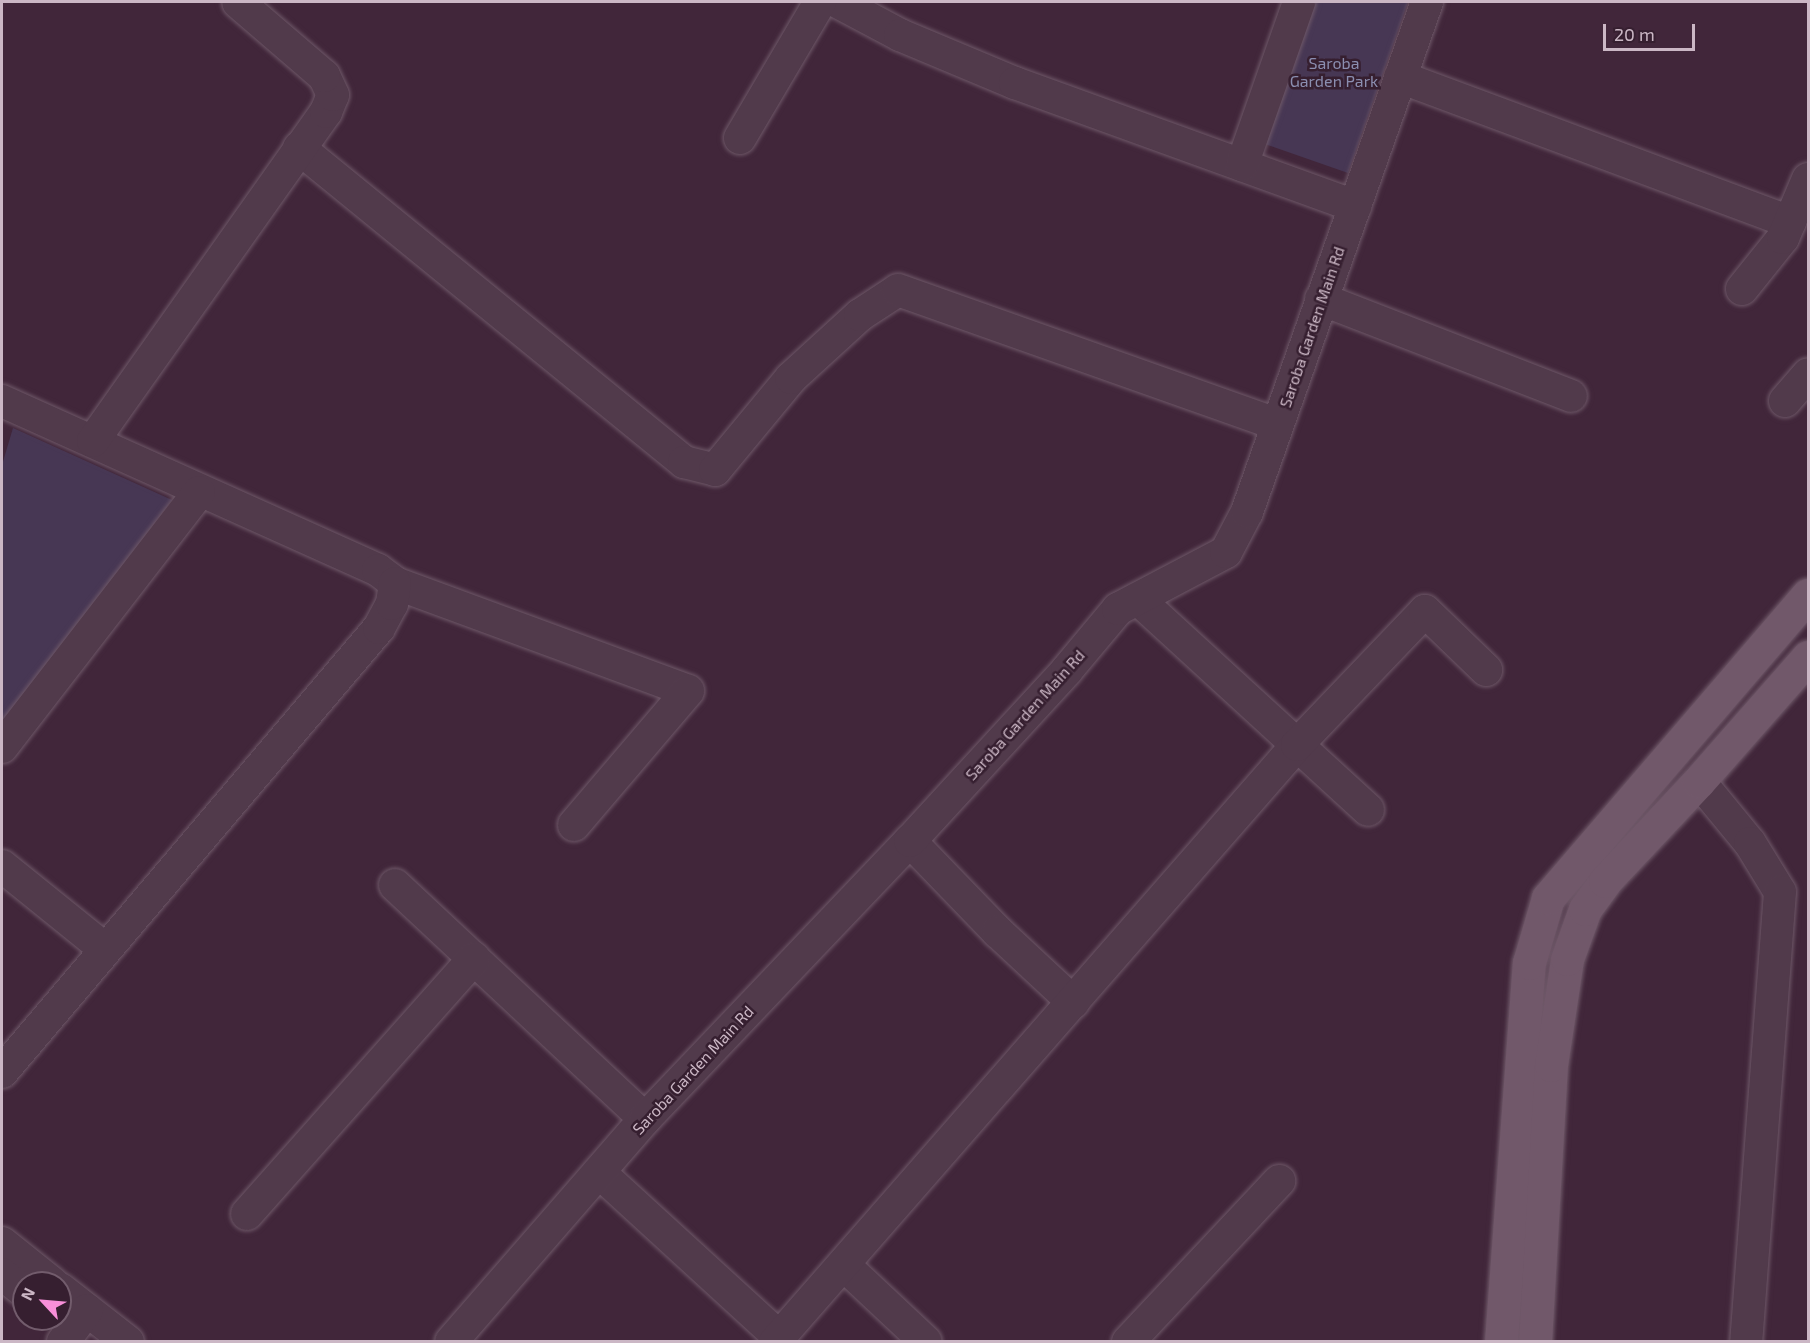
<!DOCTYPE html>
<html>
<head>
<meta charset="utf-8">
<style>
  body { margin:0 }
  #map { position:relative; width:1810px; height:1343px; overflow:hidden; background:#41263a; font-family:"Exo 2",sans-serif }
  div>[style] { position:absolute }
  .green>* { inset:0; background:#473754 }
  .roads { filter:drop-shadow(0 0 2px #6e5868) drop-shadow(0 0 2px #6e5868) }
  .minor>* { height:32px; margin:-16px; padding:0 16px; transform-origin:16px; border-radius:16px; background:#513a4b }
  .major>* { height:33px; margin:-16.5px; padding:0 16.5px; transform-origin:16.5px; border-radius:16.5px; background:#71586a }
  span { translate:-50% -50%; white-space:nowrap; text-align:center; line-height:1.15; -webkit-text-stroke:5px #361f30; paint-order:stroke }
  .park-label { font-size:16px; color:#8b8eb0 }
  .street-label { font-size:16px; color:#cbb7c5 }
  .frame { position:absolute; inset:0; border:3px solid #cbb7c5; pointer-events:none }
  .north { position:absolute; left:12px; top:1271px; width:60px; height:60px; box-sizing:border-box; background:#361f30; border:2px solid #725c6c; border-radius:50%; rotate:296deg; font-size:16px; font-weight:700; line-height:24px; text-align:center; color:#cbb7c5 }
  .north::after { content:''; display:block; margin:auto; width:21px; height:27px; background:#f88fd9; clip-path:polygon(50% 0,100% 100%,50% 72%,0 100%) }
  .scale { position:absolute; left:1603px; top:24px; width:92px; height:27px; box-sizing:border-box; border:3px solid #cbb7c5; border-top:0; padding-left:8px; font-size:18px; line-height:21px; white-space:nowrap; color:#cbb7c5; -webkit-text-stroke:4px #361f30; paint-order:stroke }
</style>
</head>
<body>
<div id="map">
  <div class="green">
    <i style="clip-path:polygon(1309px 2px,1408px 2px,1348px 173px,1259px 142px)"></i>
    <i style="clip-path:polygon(13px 428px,172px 500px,2px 726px,2px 465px)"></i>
  </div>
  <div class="roads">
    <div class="minor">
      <i style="left:838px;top:2px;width:70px;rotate:28deg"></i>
      <i style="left:900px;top:35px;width:125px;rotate:22.7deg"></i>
      <i style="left:1015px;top:83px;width:362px;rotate:19.9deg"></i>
      <i style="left:1400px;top:77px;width:416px;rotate:20.4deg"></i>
      <i style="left:740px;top:138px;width:158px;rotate:-59.5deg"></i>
      <i style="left:299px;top:148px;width:497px;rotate:39.2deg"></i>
      <i style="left:684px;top:462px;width:32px;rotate:14deg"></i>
      <i style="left:715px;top:470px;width:119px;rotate:-50.4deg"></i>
      <i style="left:791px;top:378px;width:93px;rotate:-42.4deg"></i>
      <i style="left:860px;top:315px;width:45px;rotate:-33.3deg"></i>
      <i style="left:898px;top:290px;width:402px;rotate:19.5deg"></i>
      <i style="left:1242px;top:165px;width:173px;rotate:-70.7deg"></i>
      <i style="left:1742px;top:289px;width:65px;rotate:-51.2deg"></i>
      <i style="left:1783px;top:238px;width:64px;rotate:-67deg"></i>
      <i style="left:1321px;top:299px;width:268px;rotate:21.2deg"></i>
      <i style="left:2px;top:401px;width:412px;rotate:24.2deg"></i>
      <i style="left:378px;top:570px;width:21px;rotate:37deg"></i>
      <i style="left:395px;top:583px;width:312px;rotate:20.2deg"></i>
      <i style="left:688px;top:691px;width:176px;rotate:130.4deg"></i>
      <i style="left:1785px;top:401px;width:35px;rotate:-49deg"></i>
      <i style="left:93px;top:441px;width:403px;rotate:-54.7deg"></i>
      <i style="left:326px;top:112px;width:18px;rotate:-68deg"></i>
      <i style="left:333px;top:95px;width:21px;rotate:-115deg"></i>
      <i style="left:324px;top:76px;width:113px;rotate:-139.3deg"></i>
      <i style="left:1138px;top:599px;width:312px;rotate:42.5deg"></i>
      <i style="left:2px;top:747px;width:322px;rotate:-52.3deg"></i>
      <i style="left:1699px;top:781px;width:80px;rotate:50.6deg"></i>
      <i style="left:1750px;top:843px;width:57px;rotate:58.5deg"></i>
      <i style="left:1780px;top:892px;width:451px;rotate:94.3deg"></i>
      <i style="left:910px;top:841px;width:127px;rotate:46deg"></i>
      <i style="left:998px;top:932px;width:103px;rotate:43deg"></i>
      <i style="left:2px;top:866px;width:132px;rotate:38.9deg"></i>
      <i style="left:395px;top:885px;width:342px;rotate:43.1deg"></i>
      <i style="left:2px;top:1072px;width:582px;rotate:-49.67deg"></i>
      <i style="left:379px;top:628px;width:27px;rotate:-62deg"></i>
      <i style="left:392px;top:604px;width:21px;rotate:-82deg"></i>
      <i style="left:599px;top:1172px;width:244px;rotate:42.5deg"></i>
      <i style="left:247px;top:1214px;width:342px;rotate:-48.4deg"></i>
      <i style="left:2px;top:1243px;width:64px;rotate:38.7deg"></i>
      <i style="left:844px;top:1265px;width:112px;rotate:43.2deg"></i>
      <i style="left:2px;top:1274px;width:28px;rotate:38deg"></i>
      <i style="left:60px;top:1289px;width:86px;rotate:37.9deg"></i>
      <i style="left:63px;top:1342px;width:40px;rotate:-53deg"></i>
      <i style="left:451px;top:1342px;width:296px;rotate:-49deg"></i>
      <i style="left:645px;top:1119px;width:384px;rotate:-46.4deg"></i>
      <i style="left:910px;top:841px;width:232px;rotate:-47.4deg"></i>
      <i style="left:1067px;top:670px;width:80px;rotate:-50.1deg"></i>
      <i style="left:1118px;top:609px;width:122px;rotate:-27.8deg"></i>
      <i style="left:1226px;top:552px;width:45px;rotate:-62.3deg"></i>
      <i style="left:1247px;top:512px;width:541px;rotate:-70.56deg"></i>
      <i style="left:775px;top:1342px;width:793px;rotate:-48.83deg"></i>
      <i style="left:1297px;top:745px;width:185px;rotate:-46.3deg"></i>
      <i style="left:1425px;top:611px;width:85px;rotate:44deg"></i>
      <i style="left:1128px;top:1342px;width:221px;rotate:-46.8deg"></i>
    </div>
    <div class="major">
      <i style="left:1501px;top:1342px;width:380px;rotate:-85.8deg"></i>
      <i style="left:1529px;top:963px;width:68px;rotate:-73.7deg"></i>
      <i style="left:1548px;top:898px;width:399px;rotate:-49.4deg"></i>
      <i style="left:1535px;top:1342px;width:277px;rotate:-86.7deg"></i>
      <i style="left:1551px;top:1065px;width:107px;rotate:-81.4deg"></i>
      <i style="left:1567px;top:959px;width:53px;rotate:-70.2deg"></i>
      <i style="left:1585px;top:909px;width:34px;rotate:-54deg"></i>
      <i style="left:1605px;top:881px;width:137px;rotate:-46.8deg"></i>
      <i style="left:1699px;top:781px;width:165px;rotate:-48.7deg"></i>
    </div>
  </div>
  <div class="park-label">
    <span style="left:1334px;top:72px">Saroba<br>Garden Park</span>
  </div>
  <div class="street-label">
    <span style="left:1312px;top:327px;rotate:-71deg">Saroba Garden Main Rd</span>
    <span style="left:1025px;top:715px;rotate:-48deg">Saroba Garden Main Rd</span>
    <span style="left:693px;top:1070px;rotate:-47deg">Saroba Garden Main Rd</span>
  </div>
  <div class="frame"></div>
  <div class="north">N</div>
  <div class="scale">20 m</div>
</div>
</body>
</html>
